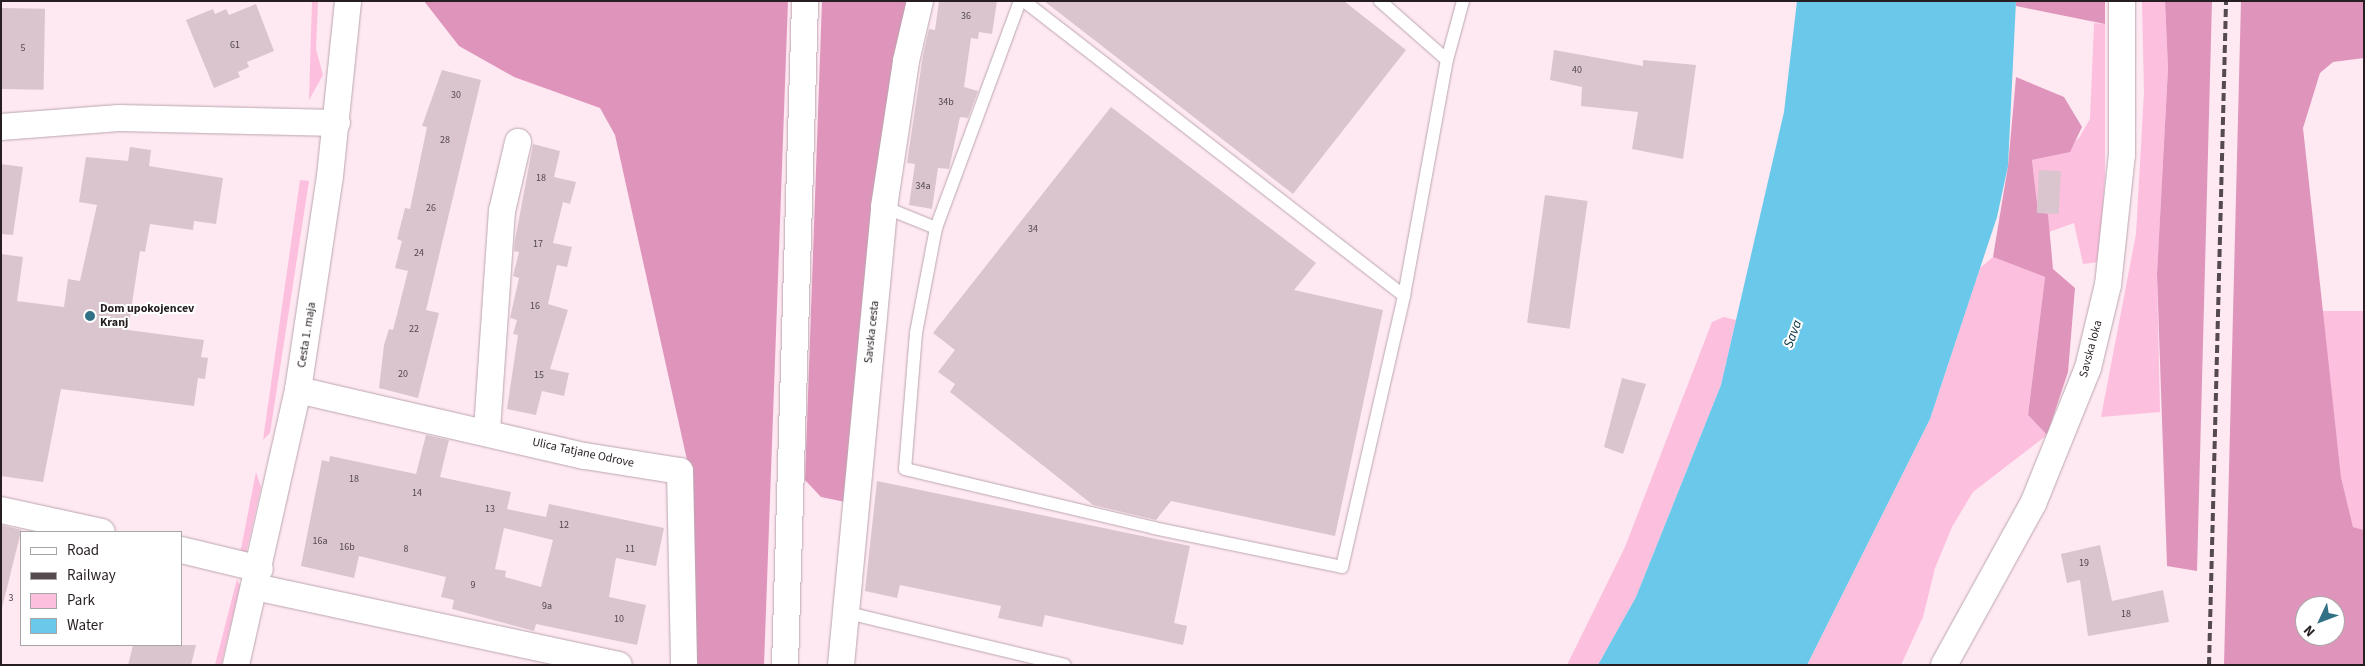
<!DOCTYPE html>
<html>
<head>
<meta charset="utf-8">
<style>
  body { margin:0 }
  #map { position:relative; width:2365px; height:666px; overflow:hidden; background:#fee8f2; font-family:"Source Sans 3",sans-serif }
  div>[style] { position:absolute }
  .green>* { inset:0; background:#fdbfde }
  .forest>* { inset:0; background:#df95bb }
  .water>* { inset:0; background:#6ac9ea }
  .building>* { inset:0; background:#dac5cf; transform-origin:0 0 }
  .roads { filter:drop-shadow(0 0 1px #bba6b0) drop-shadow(0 0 1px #bba6b0) }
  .lane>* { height:12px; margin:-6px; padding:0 6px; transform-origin:6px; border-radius:6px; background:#fff }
  .street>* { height:26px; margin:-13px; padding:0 13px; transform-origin:13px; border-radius:13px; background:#fff }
  .rail>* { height:4px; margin-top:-2px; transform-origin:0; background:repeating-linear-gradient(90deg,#554a4f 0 8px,transparent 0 12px) }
  .dots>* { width:14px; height:14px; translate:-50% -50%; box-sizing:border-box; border:2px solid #fff; border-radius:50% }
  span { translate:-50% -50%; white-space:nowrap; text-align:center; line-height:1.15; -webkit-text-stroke:4px #fff; paint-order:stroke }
  .number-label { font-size:10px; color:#53484d }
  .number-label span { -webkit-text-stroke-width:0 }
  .poi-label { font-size:12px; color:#261e22; font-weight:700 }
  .left { translate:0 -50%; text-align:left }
  .street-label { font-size:12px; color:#261e22 }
  .water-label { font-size:14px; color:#053340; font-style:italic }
  .frame { position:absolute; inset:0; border:2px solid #261e22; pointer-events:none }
  .legend { position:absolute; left:20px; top:531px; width:162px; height:115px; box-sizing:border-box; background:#fff; border:1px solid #a8a5a7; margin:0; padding:6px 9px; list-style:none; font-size:15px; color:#261e22 }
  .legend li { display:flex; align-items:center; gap:10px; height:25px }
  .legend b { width:25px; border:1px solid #a8a5a7 }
  .north { position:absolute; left:2295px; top:596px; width:50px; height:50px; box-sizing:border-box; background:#fff; border:1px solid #a8a5a7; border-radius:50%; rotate:227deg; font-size:14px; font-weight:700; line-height:20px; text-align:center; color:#261e22 }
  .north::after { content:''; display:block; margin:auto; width:18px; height:22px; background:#317085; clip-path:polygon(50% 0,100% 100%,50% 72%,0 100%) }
</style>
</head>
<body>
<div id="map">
  <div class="green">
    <i style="clip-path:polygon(312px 1px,318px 1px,316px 49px,323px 75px,309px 100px)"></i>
    <i style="clip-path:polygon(2142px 1px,2165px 1px,2168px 68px,2157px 274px,2160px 412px,2101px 417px,2136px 234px,2144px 92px)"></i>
    <i style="clip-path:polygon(2094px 23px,2105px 24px,2105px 175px,2099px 262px,2083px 264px,2074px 223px,2049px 232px,2048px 214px,2038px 211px,2032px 160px,2059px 154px,2079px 138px,2090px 119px)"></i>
    <i style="clip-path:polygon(300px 180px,309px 181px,270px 433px,263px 440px)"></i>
    <i style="clip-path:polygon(1993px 257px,2045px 277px,2028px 415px,2047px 435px,1973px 492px,1952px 527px,1935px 568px,1923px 617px,1901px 665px,1807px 665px,1930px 419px,1980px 268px)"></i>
    <i style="clip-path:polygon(2322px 311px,2364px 311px,2364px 530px,2353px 527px,2341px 477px)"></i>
    <i style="clip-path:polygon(1724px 317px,1736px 320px,1721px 385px,1636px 597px,1598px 665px,1567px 665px,1625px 547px,1712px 322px)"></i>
    <i style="clip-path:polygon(256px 472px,261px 487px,245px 558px,239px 559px)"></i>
    <i style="clip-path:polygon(237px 579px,240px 586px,221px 665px,215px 665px)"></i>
  </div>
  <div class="forest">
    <i style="clip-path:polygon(424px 1px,788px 1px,764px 665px,691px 665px,687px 460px,615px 135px,600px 108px,514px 77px,459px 46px)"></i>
    <i style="clip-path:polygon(822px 1px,912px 1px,850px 503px,821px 497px,805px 480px)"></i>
    <i style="clip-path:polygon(2016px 1px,2105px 1px,2105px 24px,2016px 6px)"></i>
    <i style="clip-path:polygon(2165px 1px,2212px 1px,2197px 571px,2167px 566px,2157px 274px,2168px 68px)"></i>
    <i style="clip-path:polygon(evenodd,2241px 1px,2364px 1px,2364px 58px,2333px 62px,2320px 73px,2303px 128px,2341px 477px,2353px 527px,2364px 530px,2364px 665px,2224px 665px,2241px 1px,2305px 606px,2335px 606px,2335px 636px,2305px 636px,2305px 606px)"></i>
    <i style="clip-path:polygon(2016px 77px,2064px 97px,2082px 127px,2070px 152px,2032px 160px,2038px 211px,2048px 214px,2053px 269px,2075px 288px,2068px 372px,2047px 435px,2028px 415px,2045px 277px,1993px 257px,2008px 166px)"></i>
  </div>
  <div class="water">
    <i style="clip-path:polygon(1797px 1px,2016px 1px,2008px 166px,1997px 217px,1930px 419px,1807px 665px,1598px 665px,1636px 597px,1721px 385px,1784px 112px)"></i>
  </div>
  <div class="building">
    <i style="clip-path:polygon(939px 1px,997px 1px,992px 34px,979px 32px,978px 39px,971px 38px,964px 87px,978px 91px,968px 118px,960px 117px,949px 169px,938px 168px,932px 209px,909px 205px,915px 164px,907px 163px,923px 55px,929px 29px,935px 30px)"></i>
    <i style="clip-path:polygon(1044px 1px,1344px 1px,1406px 50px,1293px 194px)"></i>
    <i style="clip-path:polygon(256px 4px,274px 51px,247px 62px,249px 67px,238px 72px,240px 77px,214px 88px,186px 20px,213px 9px,215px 14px,226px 9px,229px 15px)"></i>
    <i style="left:1px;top:8px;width:44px;height:81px;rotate:1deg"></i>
    <i style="clip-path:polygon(1554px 50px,1643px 66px,1643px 60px,1696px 65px,1683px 159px,1632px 149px,1638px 112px,1581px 106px,1582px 87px,1550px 80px)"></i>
    <i style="clip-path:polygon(442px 70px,481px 80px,426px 310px,439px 313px,418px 398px,379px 388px,384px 345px,389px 329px,393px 330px,408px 271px,395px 268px,402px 241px,397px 239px,405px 208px,410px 209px,427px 127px,422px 126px)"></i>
    <i style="clip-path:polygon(1111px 107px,1316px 263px,1294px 290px,1383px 310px,1335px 536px,1171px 501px,1156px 520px,1093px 505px,950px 392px,955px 384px,938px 372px,955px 350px,933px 333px)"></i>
    <i style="clip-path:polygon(533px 144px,560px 151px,554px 177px,576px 182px,570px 204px,563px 202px,553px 243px,572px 247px,567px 267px,557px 265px,548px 304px,568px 310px,550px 369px,569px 373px,564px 396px,542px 391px,536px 415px,507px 409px,518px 335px,513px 334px,517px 320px,510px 318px,519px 278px,513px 276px,519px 252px,514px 251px,515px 240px)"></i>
    <i style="clip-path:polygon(130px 147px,151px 150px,149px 166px,223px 178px,216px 224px,194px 221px,193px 230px,150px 224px,145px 252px,140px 251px,128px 330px,204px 340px,201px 357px,208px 358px,205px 379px,198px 378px,194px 406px,61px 389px,43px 482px,1px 476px,1px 254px,23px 257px,17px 301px,64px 307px,68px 279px,80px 281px,97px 205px,79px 202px,86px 157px,128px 161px)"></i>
    <i style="clip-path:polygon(1px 164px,23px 167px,13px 235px,1px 234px)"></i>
    <i style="left:2039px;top:170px;width:22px;height:43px;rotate:3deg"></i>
    <i style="left:1545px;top:195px;width:43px;height:129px;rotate:8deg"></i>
    <i style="clip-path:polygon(1622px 378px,1646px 384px,1623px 454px,1604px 447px)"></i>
    <i style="clip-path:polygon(evenodd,426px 435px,449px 440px,440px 477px,511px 492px,507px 509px,546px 517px,549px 504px,664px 528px,656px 566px,616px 558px,609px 597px,646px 605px,637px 645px,536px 624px,534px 631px,452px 609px,454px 600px,441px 597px,446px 577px,359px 556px,354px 578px,301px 566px,322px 460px,329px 462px,330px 456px,416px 474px,426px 435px,504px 528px,553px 540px,541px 587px,505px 577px,506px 571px,495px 569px,504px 528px)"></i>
    <i style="clip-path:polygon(877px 481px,1190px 546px,1174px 623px,1187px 626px,1183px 645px,1045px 615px,1042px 627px,998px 618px,1001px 606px,900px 585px,897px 598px,865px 591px)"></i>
    <i style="left:1px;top:525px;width:21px;height:95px;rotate:14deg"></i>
    <i style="clip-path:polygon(2100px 545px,2112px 601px,2163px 590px,2169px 622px,2088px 636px,2080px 580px,2067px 583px,2061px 554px)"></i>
    <i style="clip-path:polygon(133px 645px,196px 645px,191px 665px,128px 665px)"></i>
  </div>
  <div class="roads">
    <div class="lane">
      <i style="left:1024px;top:1px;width:481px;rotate:37.8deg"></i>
      <i style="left:1404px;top:296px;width:240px;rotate:-79.7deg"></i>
      <i style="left:1447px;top:60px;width:61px;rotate:-74.8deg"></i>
      <i style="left:1380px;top:1px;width:89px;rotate:41.4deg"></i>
      <i style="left:884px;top:207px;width:56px;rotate:22deg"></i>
      <i style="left:936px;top:228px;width:242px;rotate:-69.7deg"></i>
      <i style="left:936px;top:228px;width:107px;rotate:100.8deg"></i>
      <i style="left:916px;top:333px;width:136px;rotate:94.6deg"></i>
      <i style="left:905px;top:469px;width:256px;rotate:13.3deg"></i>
      <i style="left:1154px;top:528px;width:192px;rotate:11.7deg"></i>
      <i style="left:1342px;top:567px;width:278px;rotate:-77.1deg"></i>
      <i style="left:844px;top:612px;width:227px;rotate:13.5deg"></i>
    </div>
    <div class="street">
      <i style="left:1px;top:127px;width:118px;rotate:-4.4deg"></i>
      <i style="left:119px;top:118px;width:218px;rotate:1.3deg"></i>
      <i style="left:298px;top:390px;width:294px;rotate:13deg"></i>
      <i style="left:585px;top:456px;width:96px;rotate:9deg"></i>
      <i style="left:680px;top:471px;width:194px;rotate:88.8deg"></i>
      <i style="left:487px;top:430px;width:220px;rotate:-86.1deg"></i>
      <i style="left:502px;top:211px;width:71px;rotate:-76.9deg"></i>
      <i style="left:1px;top:510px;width:103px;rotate:12.3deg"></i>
      <i style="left:181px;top:550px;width:81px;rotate:13.5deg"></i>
      <i style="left:255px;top:587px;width:372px;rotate:12.1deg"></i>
      <i style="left:236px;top:665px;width:282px;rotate:-77.3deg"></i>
      <i style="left:298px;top:390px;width:216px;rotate:-81.5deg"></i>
      <i style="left:330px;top:176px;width:176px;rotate:-84.1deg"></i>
      <i style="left:785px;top:665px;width:664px;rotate:-88.27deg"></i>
      <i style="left:841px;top:665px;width:460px;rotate:-84.6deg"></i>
      <i style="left:884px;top:207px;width:148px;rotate:-81.4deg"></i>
      <i style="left:906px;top:61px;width:62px;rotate:-76.9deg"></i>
      <i style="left:1944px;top:665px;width:184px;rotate:-61.1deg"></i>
      <i style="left:2033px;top:504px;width:147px;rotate:-68deg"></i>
      <i style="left:2088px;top:368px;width:85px;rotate:-76.5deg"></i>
      <i style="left:2108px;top:285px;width:131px;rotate:-83.9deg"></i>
      <i style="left:2122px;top:155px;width:154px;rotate:-90deg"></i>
    </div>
  </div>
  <div class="rail">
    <i style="left:2209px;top:665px;width:664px;rotate:-88.53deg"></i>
  </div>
  <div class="dots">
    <i style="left:90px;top:316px;background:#317085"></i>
  </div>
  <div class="number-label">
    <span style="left:966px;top:17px">36</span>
    <span style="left:235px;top:46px">61</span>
    <span style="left:23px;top:49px">5</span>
    <span style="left:1577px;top:71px">40</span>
    <span style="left:456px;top:96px">30</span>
    <span style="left:946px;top:103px">34b</span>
    <span style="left:445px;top:141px">28</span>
    <span style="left:541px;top:179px">18</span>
    <span style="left:923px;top:187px">34a</span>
    <span style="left:431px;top:209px">26</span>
    <span style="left:1033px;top:230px">34</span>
    <span style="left:538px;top:245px">17</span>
    <span style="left:419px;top:254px">24</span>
    <span style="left:535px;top:307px">16</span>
    <span style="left:414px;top:330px">22</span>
    <span style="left:403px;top:375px">20</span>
    <span style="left:539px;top:376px">15</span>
    <span style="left:354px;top:480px">18</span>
    <span style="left:417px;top:494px">14</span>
    <span style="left:490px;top:510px">13</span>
    <span style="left:564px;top:526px">12</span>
    <span style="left:320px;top:542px">16a</span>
    <span style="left:347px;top:548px">16b</span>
    <span style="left:406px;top:550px">8</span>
    <span style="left:630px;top:550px">11</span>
    <span style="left:2084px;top:564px">19</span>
    <span style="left:473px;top:586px">9</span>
    <span style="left:11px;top:599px">3</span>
    <span style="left:547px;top:607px">9a</span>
    <span style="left:2126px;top:615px">18</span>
    <span style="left:619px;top:620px">10</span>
  </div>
  <div class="poi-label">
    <span class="left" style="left:100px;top:316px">Dom upokojencev<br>Kranj</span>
  </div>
  <div class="street-label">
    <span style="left:872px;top:332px;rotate:-84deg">Savska cesta</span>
    <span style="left:307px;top:335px;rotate:-81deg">Cesta 1. maja</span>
    <span style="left:2091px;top:349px;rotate:-75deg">Savska loka</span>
    <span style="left:583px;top:453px;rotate:12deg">Ulica Tatjane Odrove</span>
  </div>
  <div class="water-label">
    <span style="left:1793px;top:334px;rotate:-70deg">Sava</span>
  </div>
  <div class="frame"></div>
  <ul class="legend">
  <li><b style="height:6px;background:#fff"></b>Road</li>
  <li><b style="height:6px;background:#554a4f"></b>Railway</li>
  <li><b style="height:14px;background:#fdbfde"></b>Park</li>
  <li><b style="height:14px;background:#6ac9ea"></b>Water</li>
  </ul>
  <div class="north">N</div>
</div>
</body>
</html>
